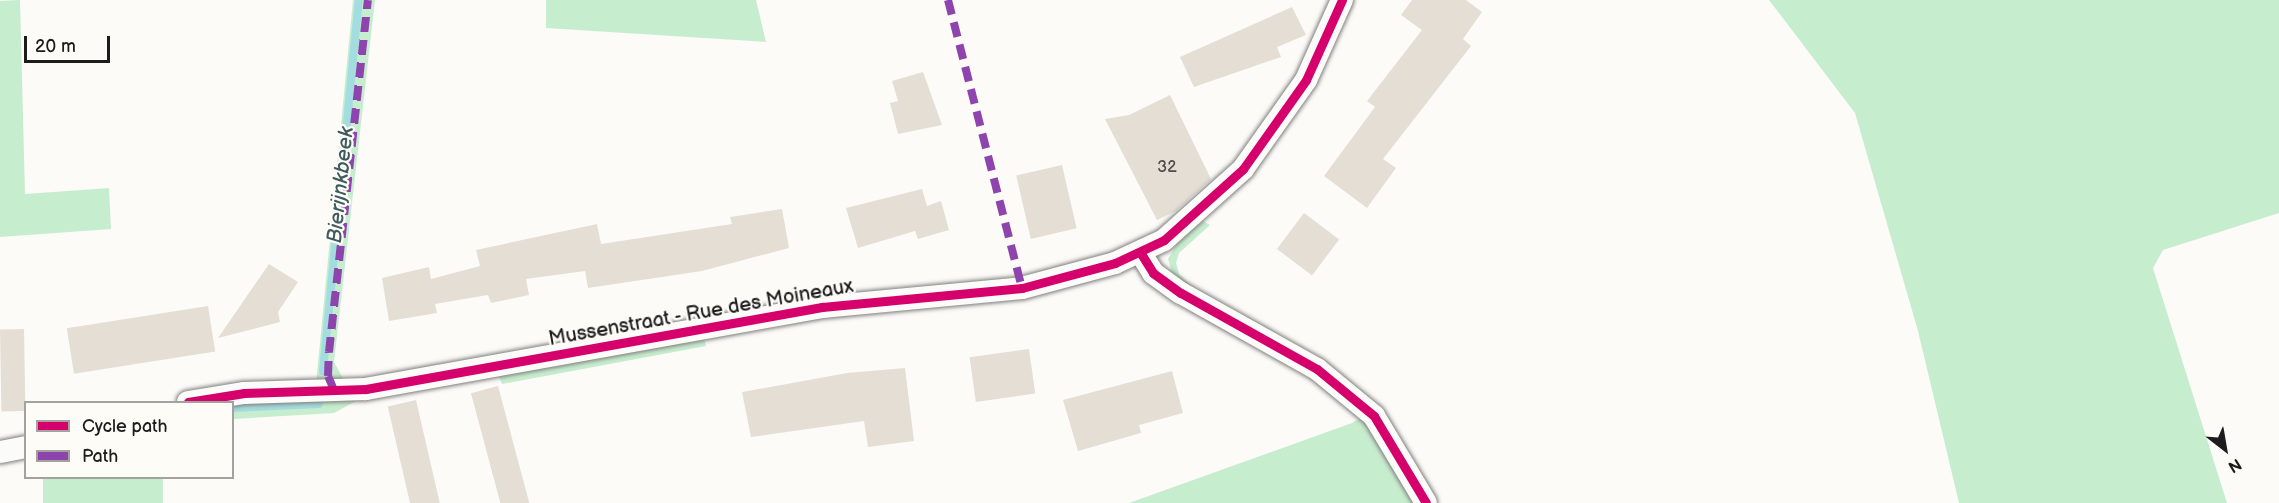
<!DOCTYPE html>
<html>
<head>
<meta charset="utf-8">
<style>
  body { margin:0 }
  #map { position:relative; width:2279px; height:503px; overflow:hidden; background:#fcfbf8; font-family:"Balsamiq Sans",sans-serif }
  div>[style] { position:absolute }
  .green>* { inset:0; background:#c7edcf; transform-origin:0 0 }
  .stream>* { height:8px; margin:-4px; padding:0 4px; transform-origin:4px; border-radius:4px; background:#a4dde0 }
  .building>* { inset:0; background:#e5ded5; transform-origin:0 0 }
  .roads { filter:drop-shadow(0 0 2px #81807f) drop-shadow(0 0 2px #81807f) }
  .street>* { height:22px; margin:-11px; padding:0 11px; transform-origin:11px; border-radius:11px; background:#fbfbf9 }
  .quiet>* { height:8px; margin-top:-4px; transform-origin:0; background:repeating-linear-gradient(90deg,#8e44ad 0 15px,transparent 0 23px) }
  .cycleway>* { height:9px; margin:-4.5px; padding:0 4.5px; transform-origin:4.5px; border-radius:4.5px; background:#d6006c }
  span { translate:-50% -50%; white-space:nowrap; text-align:center; line-height:1.15; -webkit-text-stroke:4.5px #fdfcf7; paint-order:stroke }
  .number-label { font-size:16px; color:#4e4c4a }
  .number-label span { -webkit-text-stroke-width:0 }
  .street-label { font-size:20px; color:#1c1c1c }
  .water-label { font-size:21px; color:#3f5b5d; font-style:italic }
  .legend { position:absolute; left:24px; top:401px; width:210px; height:78px; box-sizing:border-box; background:#fdfcf7; border:2px solid #a3a29f; margin:0; padding:8px 10px; list-style:none; font-size:18px; color:#1c1c1c }
  .legend li { display:flex; align-items:center; gap:12px; height:30px }
  .legend b { width:30px; border:2px solid #a3a29f }
  .north { position:absolute; left:2195px; top:419px; width:60px; height:60px; -webkit-text-stroke:4px #fdfcf7; paint-order:stroke; rotate:149deg; font-size:16px; font-weight:700; line-height:24px; text-align:center; color:#1c1c1c }
  .north::after { content:''; display:block; margin:auto; width:21px; height:27px; background:#1c1c1c; clip-path:polygon(50% 0,100% 100%,50% 72%,0 100%) }
  .scale { position:absolute; left:24px; top:36px; width:86px; height:27px; box-sizing:border-box; border:3px solid #1c1c1c; border-top:0; padding-left:8px; font-size:18px; line-height:21px; white-space:nowrap; color:#1c1c1c; -webkit-text-stroke:4px #fdfcf7; paint-order:stroke }
</style>
</head>
<body>
<div id="map">
  <div class="green">
    <i style="clip-path:polygon(20px 0,25px 194px,109px 188px,111px 229px,0 237px,0 1px)"></i>
    <i style="clip-path:polygon(353px 0,375px 0,334px 362px,345px 382px,316px 384px)"></i>
    <i style="clip-path:polygon(546px 0,756px 0,766px 42px,546px 28px)"></i>
    <i style="clip-path:polygon(1769px 0,2279px 0,2279px 213px,2163px 250px,2153px 268px,2227px 503px,1959px 503px,1918px 331px,1855px 113px)"></i>
    <i style="clip-path:polygon(1203px 221px,1210px 225px,1179px 253px,1176px 263px,1179px 274px,1199px 293px,1174px 279px,1168px 259px,1179px 240px)"></i>
    <i style="clip-path:polygon(703px 334px,706px 346px,502px 384px,498px 374px)"></i>
    <i style="clip-path:polygon(367px 395px,334px 413px,233px 419px,232px 402px)"></i>
    <i style="clip-path:polygon(1365px 415px,1419px 503px,1129px 503px,1352px 423px)"></i>
    <i style="left:43px;top:478px;width:120px;height:25px"></i>
  </div>
  <div class="stream">
    <i style="left:323px;top:371px;width:373px;rotate:-84.5deg"></i>
    <i style="left:232px;top:408px;width:87px;rotate:-2.6deg"></i>
  </div>
  <div class="building">
    <i style="clip-path:polygon(1412px 0,1466px 0,1482px 12px,1463px 39px,1471px 46px,1383px 159px,1396px 168px,1367px 208px,1324px 176px,1375px 107px,1367px 101px,1422px 30px,1401px 15px)"></i>
    <i style="clip-path:polygon(1292px 7px,1306px 35px,1277px 47px,1281px 57px,1194px 87px,1180px 57px)"></i>
    <i style="clip-path:polygon(923px 72px,942px 125px,898px 134px,890px 103px,898px 101px,892px 81px)"></i>
    <i style="clip-path:polygon(1170px 95px,1211px 179px,1176px 211px,1157px 220px,1105px 119px,1129px 115px)"></i>
    <i style="left:1062px;top:165px;width:65px;height:47px;rotate:77deg"></i>
    <i style="clip-path:polygon(922px 189px,927px 206px,941px 201px,949px 230px,918px 239px,915px 231px,858px 248px,846px 208px)"></i>
    <i style="clip-path:polygon(782px 209px,789px 248px,702px 271px,588px 288px,585px 271px,526px 279px,529px 295px,491px 303px,488px 295px,435px 304px,437px 313px,389px 321px,382px 278px,429px 267px,431px 279px,480px 266px,476px 250px,597px 224px,601px 244px,732px 224px,730px 217px)"></i>
    <i style="left:1304px;top:213px;width:44px;height:45px;rotate:37deg"></i>
    <i style="clip-path:polygon(269px 264px,298px 282px,278px 312px,280px 322px,218px 338px)"></i>
    <i style="left:208px;top:306px;width:46px;height:143px;rotate:81deg"></i>
    <i style="left:24px;top:329px;width:82px;height:24px;rotate:89deg"></i>
    <i style="left:1029px;top:349px;width:45px;height:60px;rotate:82deg"></i>
    <i style="clip-path:polygon(905px 368px,914px 441px,868px 447px,864px 421px,751px 437px,742px 392px,847px 373px)"></i>
    <i style="clip-path:polygon(1172px 371px,1183px 413px,1139px 425px,1141px 433px,1078px 451px,1063px 400px)"></i>
    <i style="left:498px;top:386px;width:121px;height:28px;rotate:75deg"></i>
    <i style="left:416px;top:400px;width:106px;height:29px;rotate:77deg"></i>
  </div>
  <div class="roads">
    <div class="street">
      <i style="left:1140px;top:252px;width:25px;rotate:58deg"></i>
      <i style="left:1153px;top:273px;width:34px;rotate:36deg"></i>
      <i style="left:1181px;top:293px;width:156px;rotate:29.2deg"></i>
      <i style="left:1317px;top:369px;width:74px;rotate:39.5deg"></i>
      <i style="left:1374px;top:416px;width:101px;rotate:59.1deg"></i>
      <i style="left:188px;top:402px;width:57px;rotate:-9.1deg"></i>
      <i style="left:244px;top:393px;width:122px;rotate:-1.9deg"></i>
      <i style="left:366px;top:389px;width:463px;rotate:-10.2deg"></i>
      <i style="left:822px;top:307px;width:201px;rotate:-5.4deg"></i>
      <i style="left:1022px;top:288px;width:96px;rotate:-15deg"></i>
      <i style="left:1115px;top:263px;width:54px;rotate:-25.1deg"></i>
      <i style="left:1164px;top:240px;width:106px;rotate:-41.9deg"></i>
      <i style="left:1243px;top:169px;width:109px;rotate:-54.7deg"></i>
      <i style="left:1306px;top:80px;width:88px;rotate:-65.8deg"></i>
      <i style="left:0;top:452px;width:26px;rotate:-11deg"></i>
    </div>
  </div>
  <div class="quiet">
    <i style="left:948px;top:0;width:297px;rotate:75.6deg"></i>
    <i style="left:334px;top:390px;width:15px;rotate:-113deg"></i>
    <i style="left:328px;top:376px;width:24px;rotate:-88deg"></i>
    <i style="left:329px;top:352px;width:354px;rotate:-83.7deg"></i>
  </div>
  <div class="cycleway">
    <i style="left:1140px;top:252px;width:25px;rotate:58deg"></i>
    <i style="left:1153px;top:273px;width:34px;rotate:36deg"></i>
    <i style="left:1181px;top:293px;width:156px;rotate:29.2deg"></i>
    <i style="left:1317px;top:369px;width:74px;rotate:39.5deg"></i>
    <i style="left:1374px;top:416px;width:101px;rotate:59.1deg"></i>
    <i style="left:188px;top:402px;width:57px;rotate:-9.1deg"></i>
    <i style="left:244px;top:393px;width:122px;rotate:-1.9deg"></i>
    <i style="left:366px;top:389px;width:463px;rotate:-10.2deg"></i>
    <i style="left:822px;top:307px;width:201px;rotate:-5.4deg"></i>
    <i style="left:1022px;top:288px;width:96px;rotate:-15deg"></i>
    <i style="left:1115px;top:263px;width:54px;rotate:-25.1deg"></i>
    <i style="left:1164px;top:240px;width:106px;rotate:-41.9deg"></i>
    <i style="left:1243px;top:169px;width:109px;rotate:-54.7deg"></i>
    <i style="left:1306px;top:80px;width:88px;rotate:-65.8deg"></i>
  </div>
  <div class="number-label">
    <span style="left:1167px;top:168px">32</span>
  </div>
  <div class="street-label">
    <span style="left:701px;top:313px;rotate:-10deg">Mussenstraat - Rue des Moineaux</span>
  </div>
  <div class="water-label">
    <span style="left:341px;top:185px;rotate:-84deg">Bierijnkbeek</span>
  </div>
  <ul class="legend">
  <li><b style="height:8px;background:#d6006c"></b>Cycle path</li>
  <li><b style="height:8px;background:#8e44ad"></b>Path</li>
  </ul>
  <div class="north">N</div>
  <div class="scale">20 m</div>
</div>
</body>
</html>
